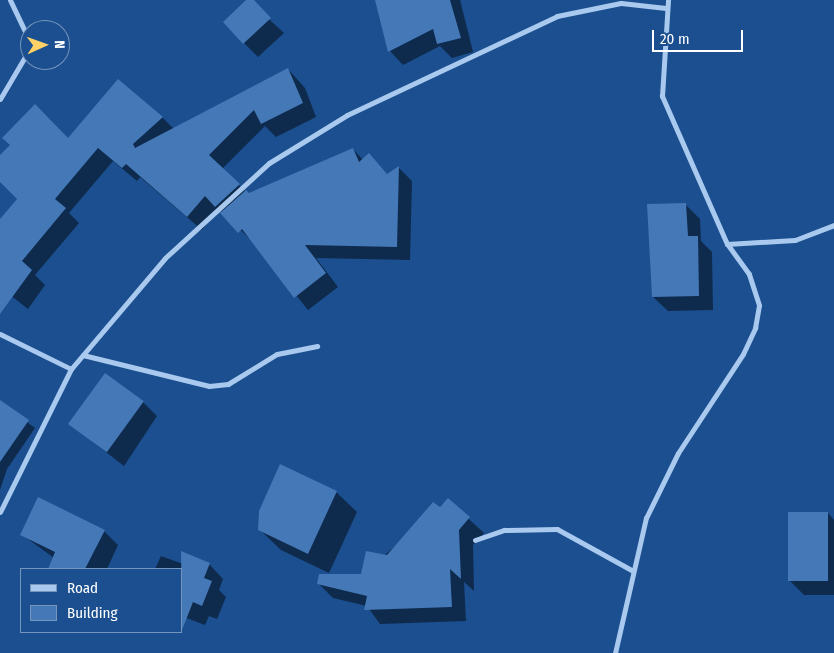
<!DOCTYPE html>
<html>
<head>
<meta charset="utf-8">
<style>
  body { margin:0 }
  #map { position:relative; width:834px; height:653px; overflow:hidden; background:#1b4f8f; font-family:"Fira Sans Condensed",sans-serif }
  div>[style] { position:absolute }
  .shadow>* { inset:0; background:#0007 }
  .building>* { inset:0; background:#4478b7; transform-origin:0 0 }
  .street>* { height:5px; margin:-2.5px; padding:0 2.5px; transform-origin:2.5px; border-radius:2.5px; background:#a9c9ee }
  span { translate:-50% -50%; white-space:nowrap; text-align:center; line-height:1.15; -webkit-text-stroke:4px #1b4f8f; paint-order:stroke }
  .legend { position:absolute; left:20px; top:568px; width:162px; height:65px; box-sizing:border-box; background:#1b4f8f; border:1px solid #7695bc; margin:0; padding:6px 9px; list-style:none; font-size:15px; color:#fff }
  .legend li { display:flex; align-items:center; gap:10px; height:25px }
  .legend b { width:25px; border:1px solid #7695bc }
  .north { position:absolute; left:20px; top:20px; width:50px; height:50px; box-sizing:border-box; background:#1b4f8f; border:1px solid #7695bc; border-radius:50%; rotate:88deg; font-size:14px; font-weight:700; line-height:20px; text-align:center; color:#fff }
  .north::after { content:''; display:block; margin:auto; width:18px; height:22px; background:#ffd166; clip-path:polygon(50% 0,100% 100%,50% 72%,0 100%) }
  .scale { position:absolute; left:652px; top:30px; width:91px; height:22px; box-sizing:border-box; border:2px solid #fff; border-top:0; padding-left:6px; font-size:15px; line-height:18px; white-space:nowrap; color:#fff; -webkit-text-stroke:4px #1b4f8f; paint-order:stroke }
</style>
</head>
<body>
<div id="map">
  <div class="shadow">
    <i style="clip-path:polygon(248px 0,284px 33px,258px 57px,244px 43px)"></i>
    <i style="clip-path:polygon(383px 0,460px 0,473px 52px,452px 58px,440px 46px,403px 65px,390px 51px)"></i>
    <i style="clip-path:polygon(288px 69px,305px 88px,316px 117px,276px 137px,265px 126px,222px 169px,249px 195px,353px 149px,363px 160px,369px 155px,388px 175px,399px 168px,412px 181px,410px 260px,316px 258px,338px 287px,308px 310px,254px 243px,219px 209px,202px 230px,140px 177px,137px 181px,113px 161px,69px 213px,79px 223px,35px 275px,45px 285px,28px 309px,0 287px,0 221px,19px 199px,0 181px,0 157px,162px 117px,174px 129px)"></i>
    <i style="clip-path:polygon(685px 204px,700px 219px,701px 241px,712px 252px,713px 310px,668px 311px,653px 297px)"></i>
    <i style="clip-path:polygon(0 402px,35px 428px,7px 469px,0 490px)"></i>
    <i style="clip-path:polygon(143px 402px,157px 416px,124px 466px,71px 425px)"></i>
    <i style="clip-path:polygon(336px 492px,357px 512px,329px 573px,281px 550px,260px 530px)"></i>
    <i style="clip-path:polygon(448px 500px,484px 533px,473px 545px,474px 591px,464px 582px,466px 621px,380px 624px,367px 606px,333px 598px,319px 584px,362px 575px)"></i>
    <i style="clip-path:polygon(828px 513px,834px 520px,834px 595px,804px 595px,789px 580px)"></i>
    <i style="clip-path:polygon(104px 531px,118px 545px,107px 569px,49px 569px,54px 558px,21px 534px)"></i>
    <i style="clip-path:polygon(161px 556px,183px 564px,209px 564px,223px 579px,219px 590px,226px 597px,217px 619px,209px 616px,205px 625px,181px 616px,181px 569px,155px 569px)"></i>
  </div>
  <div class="building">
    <i style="clip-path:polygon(246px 0,254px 0,271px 18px,243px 44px,223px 22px)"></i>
    <i style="clip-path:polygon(375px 0,450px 0,461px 38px,437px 44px,433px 29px,388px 52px)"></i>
    <i style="clip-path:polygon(288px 68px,303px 103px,261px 124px,254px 110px,209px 155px,240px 184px,215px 207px,205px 196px,187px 217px,126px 164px,122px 168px,98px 148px,55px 199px,66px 208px,22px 261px,32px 270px,0 314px,0 219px,17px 199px,0 182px,0 155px,10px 145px,2px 138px,35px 104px,68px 138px,118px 79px,163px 117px,133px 144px,135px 148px)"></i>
    <i style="clip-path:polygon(353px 148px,359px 162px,369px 153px,387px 174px,399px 166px,397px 247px,305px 245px,326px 273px,294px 298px,242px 229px,238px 233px,220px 213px,246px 190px,249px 193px)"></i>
    <i style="clip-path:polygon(686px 203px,688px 236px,698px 236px,699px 296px,652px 297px,647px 204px)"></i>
    <i style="left:105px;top:373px;width:48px;height:63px;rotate:36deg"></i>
    <i style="clip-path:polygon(0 400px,29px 420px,0 462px)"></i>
    <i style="clip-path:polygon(280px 464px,337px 491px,308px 554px,258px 530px,259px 511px)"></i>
    <i style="clip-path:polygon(38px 497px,105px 530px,85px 569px,48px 569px,55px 552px,20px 535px)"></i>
    <i style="clip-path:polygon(448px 498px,470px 517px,459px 530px,461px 579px,450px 569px,452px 607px,364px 610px,367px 596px,317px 584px,319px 574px,361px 574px,366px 551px,387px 555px,433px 502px,440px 507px)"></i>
    <i style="left:788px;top:512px;width:40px;height:69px"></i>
    <i style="clip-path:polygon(181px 551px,210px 563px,204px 578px,212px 581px,202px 606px,193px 602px,182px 630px)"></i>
  </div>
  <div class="street">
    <i style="left:10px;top:0;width:47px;rotate:64.5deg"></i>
    <i style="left:0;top:99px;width:59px;rotate:-59.5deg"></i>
    <i style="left:727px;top:244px;width:68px;rotate:-3.4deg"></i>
    <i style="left:795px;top:240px;width:42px;rotate:-21deg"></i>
    <i style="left:0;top:334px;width:79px;rotate:26.2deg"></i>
    <i style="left:83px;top:355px;width:130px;rotate:13.8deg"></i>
    <i style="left:209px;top:386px;width:19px;rotate:-6deg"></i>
    <i style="left:228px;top:384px;width:57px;rotate:-31.5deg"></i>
    <i style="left:277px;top:354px;width:41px;rotate:-11.3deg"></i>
    <i style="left:0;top:512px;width:160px;rotate:-63.6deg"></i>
    <i style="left:71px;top:369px;width:145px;rotate:-49.7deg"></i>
    <i style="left:165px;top:258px;width:141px;rotate:-42.4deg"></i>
    <i style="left:269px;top:163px;width:92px;rotate:-31.6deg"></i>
    <i style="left:347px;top:115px;width:232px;rotate:-25.2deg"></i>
    <i style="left:557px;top:16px;width:65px;rotate:-11.5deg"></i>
    <i style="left:621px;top:3px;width:45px;rotate:6.3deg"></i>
    <i style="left:475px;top:540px;width:31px;rotate:-19deg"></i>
    <i style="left:504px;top:530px;width:53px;rotate:-1.1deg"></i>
    <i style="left:557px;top:529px;width:87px;rotate:28.9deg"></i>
    <i style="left:615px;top:653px;width:139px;rotate:-77.1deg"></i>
    <i style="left:646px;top:518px;width:72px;rotate:-63.8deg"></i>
    <i style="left:678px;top:453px;width:118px;rotate:-56.7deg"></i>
    <i style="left:743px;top:354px;width:29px;rotate:-65deg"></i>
    <i style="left:755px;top:328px;width:23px;rotate:-80deg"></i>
    <i style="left:759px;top:305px;width:33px;rotate:-108deg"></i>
    <i style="left:749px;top:274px;width:37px;rotate:-126deg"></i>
    <i style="left:727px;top:244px;width:162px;rotate:-113.7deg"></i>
    <i style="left:662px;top:96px;width:96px;rotate:-86.4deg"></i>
  </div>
  <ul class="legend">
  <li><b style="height:6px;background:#a9c9ee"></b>Road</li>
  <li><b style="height:14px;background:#4478b7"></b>Building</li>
  </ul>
  <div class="north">N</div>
  <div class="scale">20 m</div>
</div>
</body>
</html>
